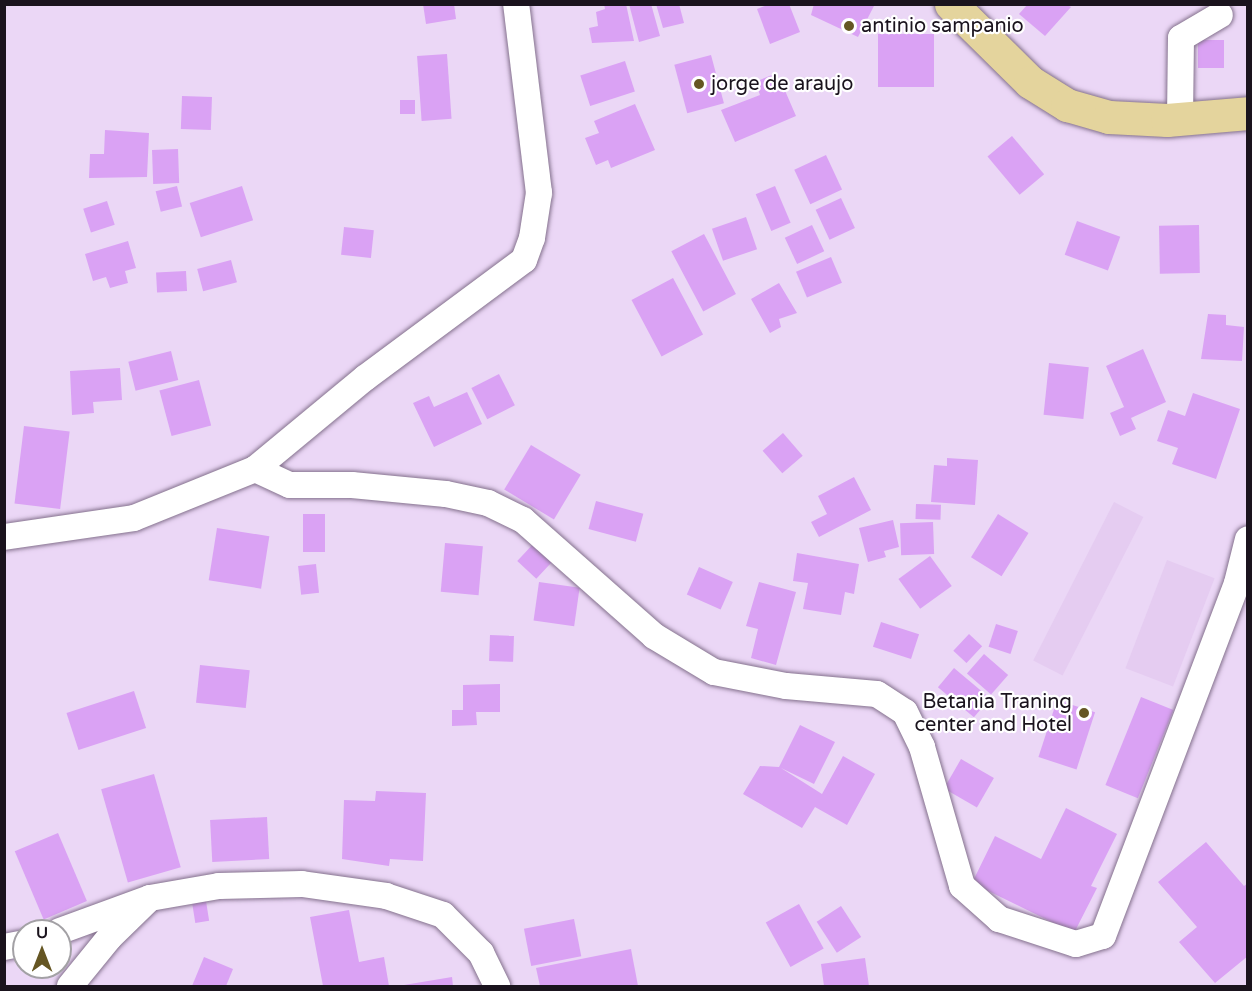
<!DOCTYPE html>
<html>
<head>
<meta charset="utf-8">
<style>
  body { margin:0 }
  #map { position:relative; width:1252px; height:991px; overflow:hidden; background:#ebd7f6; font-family:"Varela Round",sans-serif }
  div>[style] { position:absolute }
  .built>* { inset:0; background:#e5ccf1; transform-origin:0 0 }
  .building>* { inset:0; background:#daa2f4; transform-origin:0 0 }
  .roads { filter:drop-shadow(0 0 2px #84718d) drop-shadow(0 0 2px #84718d) }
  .minor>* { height:26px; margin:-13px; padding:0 13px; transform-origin:13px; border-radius:13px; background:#fff }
  .primary>* { height:33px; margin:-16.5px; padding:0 16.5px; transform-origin:16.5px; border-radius:16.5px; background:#e4d49d }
  .dots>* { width:16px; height:16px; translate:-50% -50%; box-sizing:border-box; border:3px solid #fff; border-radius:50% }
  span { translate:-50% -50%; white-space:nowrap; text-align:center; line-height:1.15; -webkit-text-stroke:4.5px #fff; paint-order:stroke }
  .poi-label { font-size:20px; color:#1a131d }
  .left { translate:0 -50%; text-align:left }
  .right { translate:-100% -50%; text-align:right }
  .frame { position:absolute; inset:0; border:6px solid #1a131d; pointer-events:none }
  .north { position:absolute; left:12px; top:919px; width:60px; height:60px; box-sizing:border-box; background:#fff; border:2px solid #a3a1a5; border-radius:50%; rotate:0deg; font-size:16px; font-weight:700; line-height:24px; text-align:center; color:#1a131d }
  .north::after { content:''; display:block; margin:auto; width:21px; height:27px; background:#655623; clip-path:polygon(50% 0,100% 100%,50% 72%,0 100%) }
</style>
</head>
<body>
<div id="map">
  <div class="built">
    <i style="left:1114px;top:502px;width:33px;height:178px;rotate:27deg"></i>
    <i style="left:1167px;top:560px;width:51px;height:116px;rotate:21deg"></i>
  </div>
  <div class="building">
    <i style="clip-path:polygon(423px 4px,454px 4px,456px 19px,426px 24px)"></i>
    <i style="clip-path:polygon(604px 4px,626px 4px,634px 41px,592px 43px,589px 28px,598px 26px,596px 12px,605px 9px)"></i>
    <i style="clip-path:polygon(629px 4px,651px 4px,660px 36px,639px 42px)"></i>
    <i style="clip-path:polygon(656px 4px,679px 4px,684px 23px,663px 28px)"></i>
    <i style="clip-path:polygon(770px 4px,789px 4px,800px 32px,770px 44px,757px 9px)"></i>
    <i style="clip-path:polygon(814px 4px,875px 4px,858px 37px,811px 15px)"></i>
    <i style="clip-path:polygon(1027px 5px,1067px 5px,1071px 7px,1045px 36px,1019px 14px)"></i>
    <i style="left:878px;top:34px;width:56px;height:53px"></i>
    <i style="left:1198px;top:40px;width:26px;height:28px"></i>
    <i style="left:447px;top:54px;width:65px;height:30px;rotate:86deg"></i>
    <i style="left:711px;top:55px;width:50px;height:38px;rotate:75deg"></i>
    <i style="left:625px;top:61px;width:32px;height:47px;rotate:72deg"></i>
    <i style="clip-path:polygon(772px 75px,778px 88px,783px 86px,796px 116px,735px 142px,721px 110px,760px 95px,755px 82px)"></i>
    <i style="left:182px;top:96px;width:30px;height:33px;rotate:2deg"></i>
    <i style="left:400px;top:100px;width:15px;height:14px"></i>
    <i style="clip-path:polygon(635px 104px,655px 150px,611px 168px,608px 160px,596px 165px,585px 138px,599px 133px,594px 121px)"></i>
    <i style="clip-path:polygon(105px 130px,149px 133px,147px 177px,89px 178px,90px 154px,104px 154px)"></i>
    <i style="left:1012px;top:136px;width:50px;height:32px;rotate:50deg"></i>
    <i style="left:178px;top:149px;width:34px;height:26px;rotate:88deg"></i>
    <i style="left:826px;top:155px;width:38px;height:35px;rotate:65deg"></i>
    <i style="left:177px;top:186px;width:21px;height:22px;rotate:76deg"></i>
    <i style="left:242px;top:186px;width:36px;height:55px;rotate:72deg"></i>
    <i style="left:775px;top:186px;width:40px;height:21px;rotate:67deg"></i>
    <i style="left:841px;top:198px;width:33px;height:28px;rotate:65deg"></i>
    <i style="left:107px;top:201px;width:25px;height:25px;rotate:72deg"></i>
    <i style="left:746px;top:217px;width:34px;height:36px;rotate:71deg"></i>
    <i style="left:1077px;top:221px;width:46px;height:36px;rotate:20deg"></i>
    <i style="left:812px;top:225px;width:29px;height:30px;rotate:65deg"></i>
    <i style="left:1199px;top:225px;width:48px;height:40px;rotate:89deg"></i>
    <i style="left:344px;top:227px;width:30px;height:28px;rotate:6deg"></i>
    <i style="left:704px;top:234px;width:68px;height:37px;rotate:62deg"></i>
    <i style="clip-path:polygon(128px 241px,136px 268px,125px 271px,128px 283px,110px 288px,106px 277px,93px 281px,85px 254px)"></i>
    <i style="left:831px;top:257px;width:28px;height:38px;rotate:67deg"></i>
    <i style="left:231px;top:260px;width:23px;height:35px;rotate:75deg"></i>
    <i style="left:186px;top:271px;width:20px;height:30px;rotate:87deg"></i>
    <i style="left:673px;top:278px;width:64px;height:47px;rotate:62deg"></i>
    <i style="clip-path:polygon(779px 283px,797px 313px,779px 319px,781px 327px,770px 333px,751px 299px)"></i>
    <i style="clip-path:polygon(1208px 314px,1226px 315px,1226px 325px,1244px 327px,1242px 361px,1201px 359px)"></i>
    <i style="clip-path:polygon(1143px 349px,1166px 402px,1131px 418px,1136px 429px,1120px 436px,1110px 413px,1124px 407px,1106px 366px)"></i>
    <i style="left:171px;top:351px;width:30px;height:44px;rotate:76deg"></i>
    <i style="left:1049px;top:363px;width:40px;height:52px;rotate:6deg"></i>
    <i style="clip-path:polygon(120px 368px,122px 400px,93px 402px,94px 413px,72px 415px,70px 371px)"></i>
    <i style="left:499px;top:374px;width:35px;height:31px;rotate:63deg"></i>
    <i style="left:199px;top:380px;width:47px;height:41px;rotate:75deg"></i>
    <i style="clip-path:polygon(467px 392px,482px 424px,434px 447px,413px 403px,429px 396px,434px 407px)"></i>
    <i style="clip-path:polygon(1193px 393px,1240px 409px,1216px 479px,1172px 464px,1178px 448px,1157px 441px,1168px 410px,1185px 416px)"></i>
    <i style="left:24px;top:426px;width:46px;height:78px;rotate:7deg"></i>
    <i style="left:783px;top:433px;width:30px;height:27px;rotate:49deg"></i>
    <i style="left:531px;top:445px;width:58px;height:52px;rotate:31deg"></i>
    <i style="clip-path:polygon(947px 458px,978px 460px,975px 505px,931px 502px,934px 465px,947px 466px)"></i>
    <i style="clip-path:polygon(854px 477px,871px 510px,819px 537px,811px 522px,827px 514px,818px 496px)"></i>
    <i style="left:596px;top:501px;width:49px;height:29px;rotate:15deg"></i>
    <i style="left:916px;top:504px;width:25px;height:15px;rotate:2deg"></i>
    <i style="left:303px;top:514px;width:22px;height:38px"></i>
    <i style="left:998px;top:514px;width:36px;height:51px;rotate:32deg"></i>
    <i style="clip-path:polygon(893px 520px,899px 547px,884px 551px,886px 557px,868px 562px,859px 528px)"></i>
    <i style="left:933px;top:522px;width:32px;height:33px;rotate:88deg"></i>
    <i style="left:217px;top:528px;width:53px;height:53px;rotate:9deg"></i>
    <i style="left:535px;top:542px;width:26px;height:26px;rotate:43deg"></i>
    <i style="left:445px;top:543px;width:38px;height:49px;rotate:5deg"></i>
    <i style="clip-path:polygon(797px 553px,859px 564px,854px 594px,845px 592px,841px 615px,803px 609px,808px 583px,793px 581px)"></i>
    <i style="left:930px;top:556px;width:37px;height:39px;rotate:54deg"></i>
    <i style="left:316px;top:564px;width:29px;height:18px;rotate:84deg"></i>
    <i style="left:699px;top:567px;width:37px;height:30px;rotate:24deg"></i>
    <i style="left:539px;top:582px;width:41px;height:39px;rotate:8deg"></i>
    <i style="clip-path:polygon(759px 582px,796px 592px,776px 665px,751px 658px,758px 629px,746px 626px)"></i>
    <i style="left:881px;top:622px;width:40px;height:26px;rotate:18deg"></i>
    <i style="left:996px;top:624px;width:23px;height:24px;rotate:18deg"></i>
    <i style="left:969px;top:634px;width:18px;height:23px;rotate:43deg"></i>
    <i style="left:490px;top:635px;width:24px;height:26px;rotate:2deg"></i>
    <i style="left:984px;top:654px;width:32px;height:26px;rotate:41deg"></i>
    <i style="left:200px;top:665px;width:50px;height:38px;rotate:6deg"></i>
    <i style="left:954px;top:668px;width:47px;height:25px;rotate:40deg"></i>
    <i style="clip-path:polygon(500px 684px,500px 712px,476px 712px,477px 725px,452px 726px,452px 710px,463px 710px,463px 685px)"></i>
    <i style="left:134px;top:691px;width:39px;height:71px;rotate:72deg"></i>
    <i style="left:1141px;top:697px;width:35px;height:95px;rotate:22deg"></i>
    <i style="left:1057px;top:700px;width:40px;height:60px;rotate:18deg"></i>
    <i style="clip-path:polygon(800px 725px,835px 742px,814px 784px,781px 768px,822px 794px,843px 756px,875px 774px,847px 825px,815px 807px,802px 828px,743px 794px,760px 766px,779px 767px)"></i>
    <i style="left:961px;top:759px;width:38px;height:34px;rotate:30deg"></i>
    <i style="left:154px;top:774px;width:97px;height:55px;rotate:74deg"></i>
    <i style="clip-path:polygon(376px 791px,426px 793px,423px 861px,390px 859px,389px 866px,342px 859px,344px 800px,375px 801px)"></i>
    <i style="clip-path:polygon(1066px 808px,1117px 834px,1091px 886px,1097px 888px,1074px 933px,972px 883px,995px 836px,1041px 859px)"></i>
    <i style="left:267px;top:817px;width:42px;height:57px;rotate:87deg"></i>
    <i style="left:58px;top:833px;width:74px;height:47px;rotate:67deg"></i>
    <i style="clip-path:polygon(1206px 842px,1244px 886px,1248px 883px,1248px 956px,1215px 983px,1179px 942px,1197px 927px,1158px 882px)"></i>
    <i style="left:206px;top:901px;width:20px;height:14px;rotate:81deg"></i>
    <i style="left:799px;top:904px;width:51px;height:38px;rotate:61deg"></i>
    <i style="left:841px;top:906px;width:37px;height:29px;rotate:57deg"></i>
    <i style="clip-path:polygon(349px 910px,359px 962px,384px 957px,389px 986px,323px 986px,310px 917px)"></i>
    <i style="left:574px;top:919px;width:38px;height:51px;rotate:79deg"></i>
    <i style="clip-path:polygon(631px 949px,638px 986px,540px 986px,536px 968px)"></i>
    <i style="clip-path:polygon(204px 957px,233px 969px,226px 986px,192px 986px)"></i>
    <i style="clip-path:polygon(865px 958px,869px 986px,824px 986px,821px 964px)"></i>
    <i style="clip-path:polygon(452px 977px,453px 986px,404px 986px,404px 985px)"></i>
  </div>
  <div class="roads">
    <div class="minor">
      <i style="left:1180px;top:119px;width:81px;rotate:-89.3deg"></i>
      <i style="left:1181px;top:38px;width:45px;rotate:-30.5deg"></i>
      <i style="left:255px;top:469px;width:38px;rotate:25deg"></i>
      <i style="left:290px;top:485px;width:62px"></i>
      <i style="left:352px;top:485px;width:94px;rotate:5.5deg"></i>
      <i style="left:446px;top:494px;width:43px;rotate:12.1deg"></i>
      <i style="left:488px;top:503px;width:39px;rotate:26deg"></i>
      <i style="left:523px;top:520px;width:175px;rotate:41.5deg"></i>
      <i style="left:654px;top:636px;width:70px;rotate:31deg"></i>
      <i style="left:714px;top:672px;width:73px;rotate:11deg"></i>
      <i style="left:786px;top:686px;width:91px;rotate:5deg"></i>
      <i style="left:877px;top:694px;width:33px;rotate:33deg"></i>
      <i style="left:905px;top:712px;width:39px;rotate:64deg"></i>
      <i style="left:922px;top:747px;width:145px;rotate:73.9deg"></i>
      <i style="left:962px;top:886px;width:50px;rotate:41.7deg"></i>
      <i style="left:999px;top:919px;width:81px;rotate:18deg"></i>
      <i style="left:1076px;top:944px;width:28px;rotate:-17deg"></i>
      <i style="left:1103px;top:936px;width:378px;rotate:-69.2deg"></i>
      <i style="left:1237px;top:583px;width:45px;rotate:-76deg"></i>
      <i style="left:4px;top:537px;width:131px;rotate:-8.3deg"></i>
      <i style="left:134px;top:518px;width:131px;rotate:-22deg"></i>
      <i style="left:255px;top:469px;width:143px;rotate:-39.6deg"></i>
      <i style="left:365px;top:378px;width:198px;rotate:-36.6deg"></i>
      <i style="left:524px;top:260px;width:23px;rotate:-70deg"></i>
      <i style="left:532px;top:238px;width:46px;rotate:-81.2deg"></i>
      <i style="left:539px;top:193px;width:190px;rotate:-96.9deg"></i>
      <i style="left:150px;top:898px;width:70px;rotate:-9.9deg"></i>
      <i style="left:219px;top:886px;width:83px;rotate:-1.4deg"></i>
      <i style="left:302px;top:884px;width:85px;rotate:8.1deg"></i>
      <i style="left:386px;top:896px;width:60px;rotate:18.4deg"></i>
      <i style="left:443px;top:915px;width:54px;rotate:45deg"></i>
      <i style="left:481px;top:953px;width:37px;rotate:64deg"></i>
      <i style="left:60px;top:931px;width:96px;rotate:-20.1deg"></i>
      <i style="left:150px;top:898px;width:57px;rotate:135.7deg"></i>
      <i style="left:109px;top:938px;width:62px;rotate:129.1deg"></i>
      <i style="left:4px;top:947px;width:20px;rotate:-11deg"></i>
    </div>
    <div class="primary">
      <i style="left:951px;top:4px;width:111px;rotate:44.6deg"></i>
      <i style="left:1030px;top:82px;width:44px;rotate:31.9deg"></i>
      <i style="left:1067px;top:105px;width:44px;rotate:15.9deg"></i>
      <i style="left:1109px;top:117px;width:58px;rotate:3deg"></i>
      <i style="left:1167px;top:120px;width:81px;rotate:-4.9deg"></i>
    </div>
  </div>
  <div class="dots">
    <i style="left:849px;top:26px;background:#655623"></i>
    <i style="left:699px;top:84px;background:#655623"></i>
    <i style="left:1084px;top:713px;background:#655623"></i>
  </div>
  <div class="poi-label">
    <span class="left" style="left:861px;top:26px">antinio sampanio</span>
    <span class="left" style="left:711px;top:84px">jorge de araujo</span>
    <span class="right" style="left:1072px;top:714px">Betania Traning<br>center and Hotel</span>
  </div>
  <div class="frame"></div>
  <div class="north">U</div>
</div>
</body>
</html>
